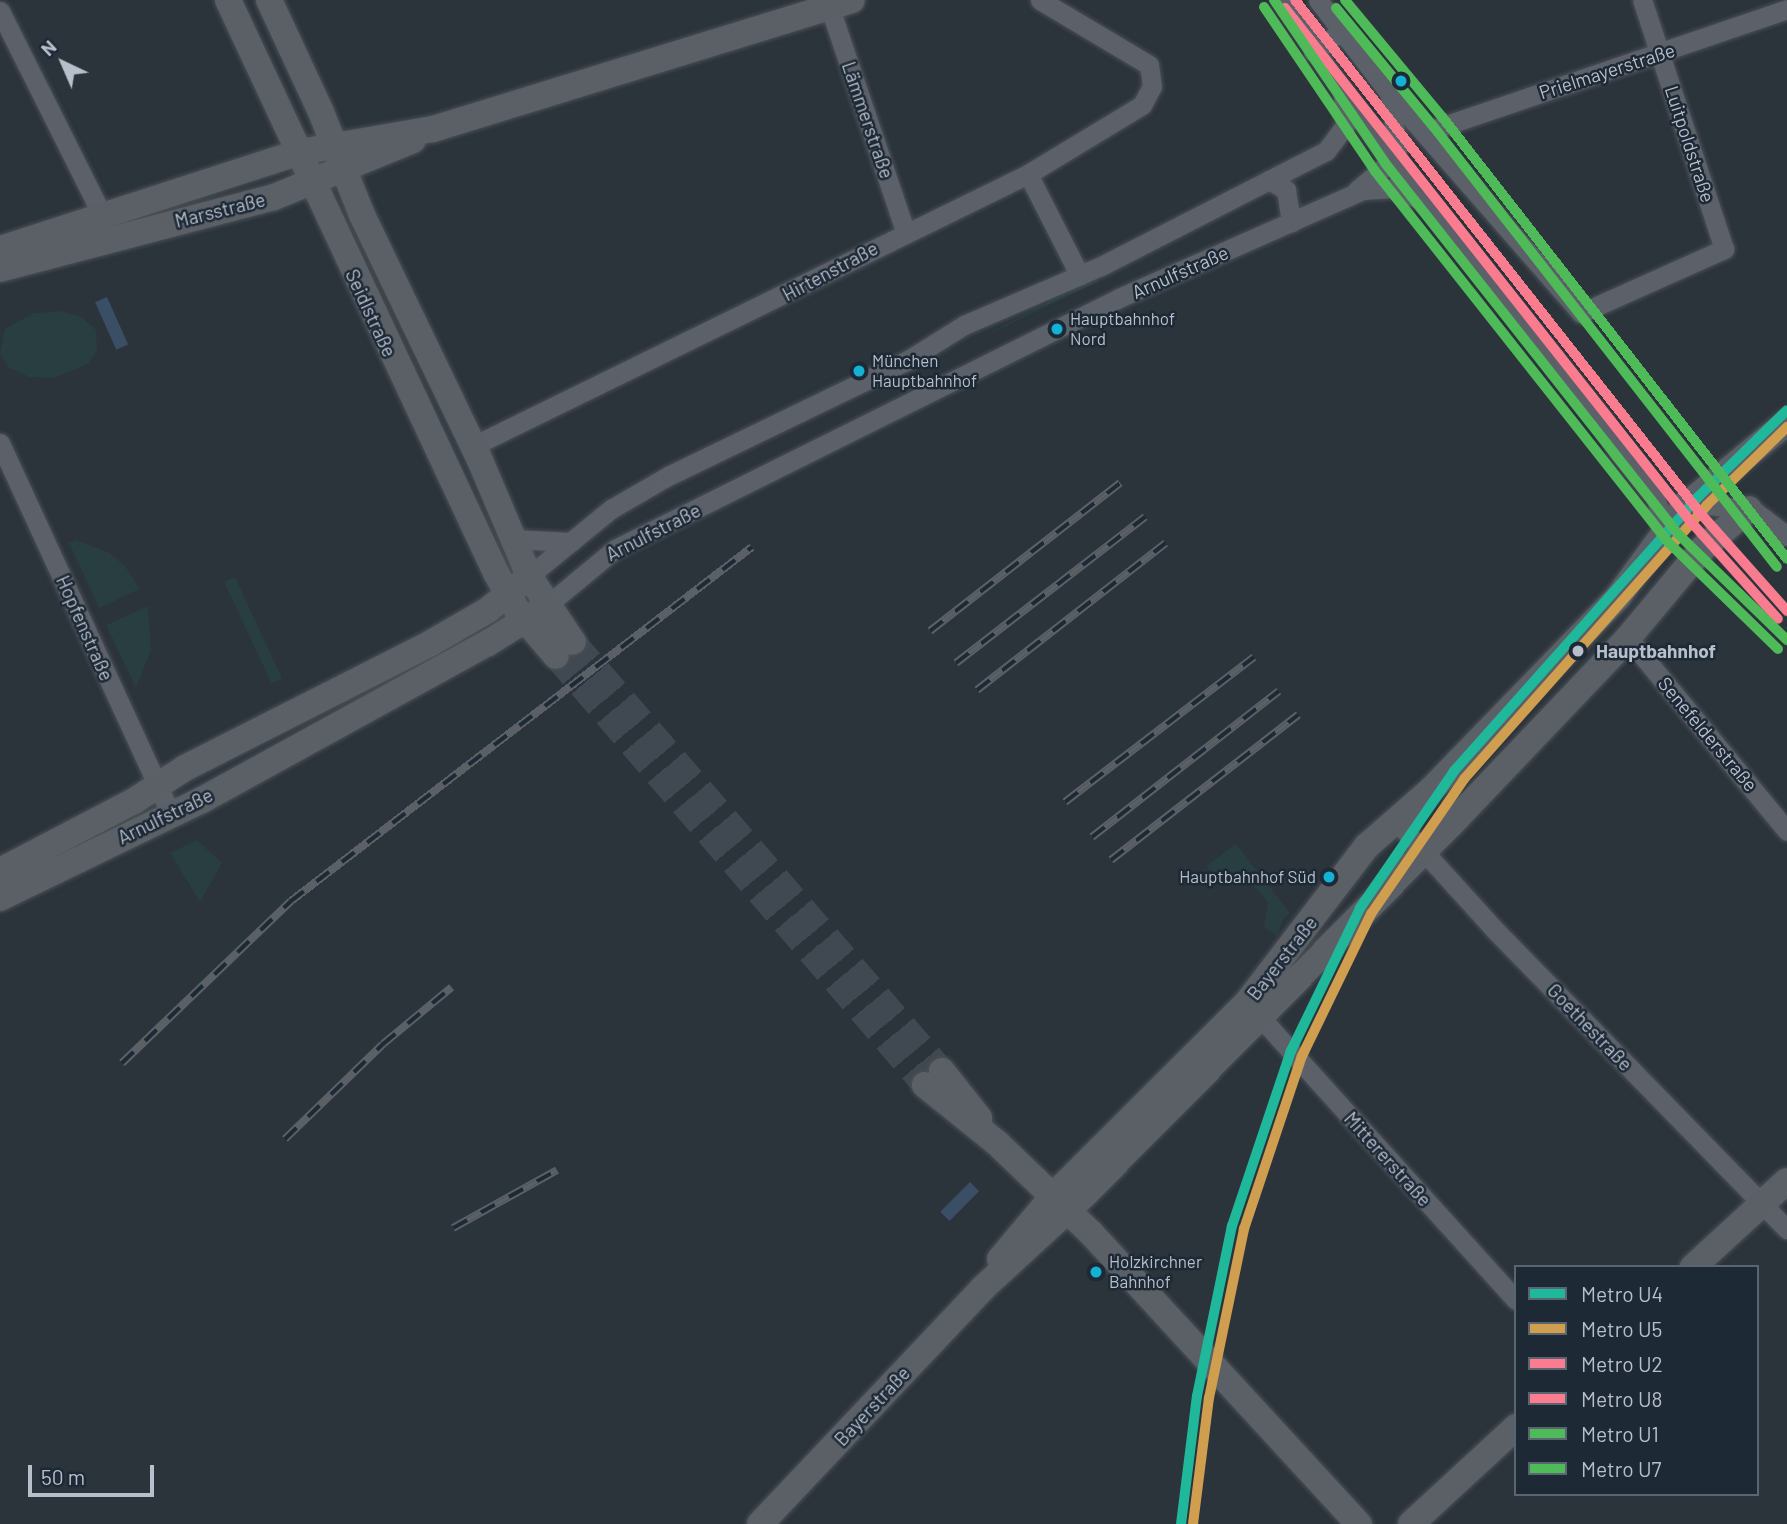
<!DOCTYPE html>
<html>
<head>
<meta charset="utf-8">
<style>
  body { margin:0 }
  #map { position:relative; width:1787px; height:1524px; overflow:hidden; background:#2b333b; font-family:Barlow,sans-serif }
  div>[style] { position:absolute }
  .green>* { inset:0; background:#283e41; transform-origin:0 0 }
  .water>* { inset:0; background:#3a4e66; transform-origin:0 0 }
  .secondary-tunnel>* { height:26px; margin-top:-13px; transform-origin:0; background:repeating-linear-gradient(90deg,#404851 0 26px,transparent 0 39px) }
  .roads { filter:drop-shadow(0 0 2px #4a4f55) drop-shadow(0 0 2px #4a4f55) }
  .street>* { height:19px; margin:-9.5px; padding:0 9.5px; transform-origin:9.5px; border-radius:9.5px; background:#5c6169 }
  .secondary>* { height:26px; margin:-13px; padding:0 13px; transform-origin:13px; border-radius:13px; background:#5b6067 }
  .tram>* { height:2px; margin:-1px; padding:0 1px; transform-origin:1px; border-radius:1px; background:#5a6066 }
  .rail>* { height:8px; margin-top:-4px; transform-origin:0; background:repeating-linear-gradient(90deg,#1e2936 0 16px,#5a6066 0 32px); box-sizing:border-box; border-block:2px solid #5a6066 }
  .metro-1>* { height:10px; margin:-5px; padding:0 5px; transform-origin:5px; border-radius:5px; background:#20b89b }
  .metro-2>* { height:10px; margin:-5px; padding:0 5px; transform-origin:5px; border-radius:5px; background:#d09e4f }
  .metro-3>* { height:10px; margin:-5px; padding:0 5px; transform-origin:5px; border-radius:5px; background:#fb7c8e }
  .metro-4>* { height:10px; margin:-5px; padding:0 5px; transform-origin:5px; border-radius:5px; background:#fb7c8e }
  .metro-5>* { height:10px; margin:-5px; padding:0 5px; transform-origin:5px; border-radius:5px; background:#4eba58 }
  .metro-6>* { height:10px; margin:-5px; padding:0 5px; transform-origin:5px; border-radius:5px; background:#4eba58 }
  .dots>* { width:19px; height:19px; translate:-50% -50%; box-sizing:border-box; border:4px solid #1e2936; border-radius:50% }
  span { translate:-50% -50%; white-space:nowrap; text-align:center; line-height:1.15; -webkit-text-stroke:5px #1e2936; paint-order:stroke }
  .bus-label { font-size:17px; color:#b7bfcb }
  .left { translate:0 -50%; text-align:left }
  .right { translate:-100% -50%; text-align:right }
  .street-label { font-size:19px; color:#b7bfcb }
  .stop-label { font-size:19px; color:#b7bfcb; font-weight:700 }
  .legend { position:absolute; left:1514px; top:1265px; width:245px; height:231px; box-sizing:border-box; background:#1e2936; border:2px solid #5b6572; margin:0; padding:9px 12px; list-style:none; font-size:21px; color:#b7bfcb }
  .legend li { display:flex; align-items:center; gap:14px; height:35px }
  .legend b { width:35px; border:2px solid #5b6572 }
  .north { position:absolute; left:28px; top:28px; width:70px; height:70px; -webkit-text-stroke:5px #1e2936; paint-order:stroke; rotate:316deg; font-size:19px; font-weight:700; line-height:28px; text-align:center; color:#b7bfcb }
  .north::after { content:''; display:block; margin:auto; width:24px; height:32px; background:#b7bfcb; clip-path:polygon(50% 0,100% 100%,50% 72%,0 100%) }
  .scale { position:absolute; left:28px; top:1465px; width:126px; height:32px; box-sizing:border-box; border:4px solid #b7bfcb; border-top:0; padding-left:9px; font-size:21px; line-height:24px; white-space:nowrap; color:#b7bfcb; -webkit-text-stroke:5px #1e2936; paint-order:stroke }
</style>
</head>
<body>
<div id="map">
  <div class="green">
    <i style="clip-path:polygon(1095px 272px,1099px 281px,967px 345px,1076px 287px)"></i>
    <i style="clip-path:polygon(61px 311px,82px 317px,96px 330px,97px 350px,88px 364px,53px 378px,29px 377px,8px 367px,0 354px,5px 329px,34px 313px)"></i>
    <i style="clip-path:polygon(76px 540px,108px 552px,125px 566px,140px 589px,99px 608px,69px 543px)"></i>
    <i style="left:235px;top:577px;width:112px;height:12px;rotate:65deg"></i>
    <i style="clip-path:polygon(148px 606px,151px 650px,136px 688px,106px 625px)"></i>
    <i style="clip-path:polygon(197px 840px,222px 863px,200px 902px,170px 853px)"></i>
    <i style="clip-path:polygon(1236px 844px,1290px 913px,1283px 919px,1277px 937px,1264px 926px,1268px 903px,1258px 890px,1244px 881px,1221px 881px,1206px 866px)"></i>
  </div>
  <div class="water">
    <i style="left:107px;top:297px;width:52px;height:13px;rotate:66deg"></i>
    <i style="left:970px;top:1182px;width:13px;height:42px;rotate:45deg"></i>
  </div>
  <div class="secondary-tunnel">
    <i style="left:573px;top:642px;width:566px;rotate:49.3deg"></i>
    <i style="left:556px;top:656px;width:566px;rotate:49.3deg"></i>
  </div>
  <div class="roads">
    <div class="street">
      <i style="left:1281px;top:0;width:164px;rotate:55.9deg"></i>
      <i style="left:1373px;top:136px;width:365px;rotate:51.1deg"></i>
      <i style="left:1602px;top:420px;width:37px;rotate:63deg"></i>
      <i style="left:1619px;top:453px;width:59px;rotate:51.2deg"></i>
      <i style="left:1656px;top:499px;width:33px;rotate:76deg"></i>
      <i style="left:1318px;top:0;width:118px;rotate:52.5deg"></i>
      <i style="left:1390px;top:94px;width:291px;rotate:48.9deg"></i>
      <i style="left:1581px;top:313px;width:157px;rotate:-24.1deg"></i>
      <i style="left:1724px;top:249px;width:262px;rotate:-108.2deg"></i>
      <i style="left:830px;top:8px;width:235px;rotate:71.4deg"></i>
      <i style="left:0;top:11px;width:230px;rotate:63.4deg"></i>
      <i style="left:1313px;top:52px;width:34px;rotate:-36deg"></i>
      <i style="left:1426px;top:132px;width:381px;rotate:-18.8deg"></i>
      <i style="left:1028px;top:174px;width:114px;rotate:63deg"></i>
      <i style="left:1269px;top:180px;width:20px;rotate:30deg"></i>
      <i style="left:1286px;top:190px;width:33px;rotate:81deg"></i>
      <i style="left:1357px;top:190px;width:40px;rotate:-40deg"></i>
      <i style="left:1388px;top:164px;width:17px;rotate:-59deg"></i>
      <i style="left:1397px;top:149px;width:54px;rotate:-97.4deg"></i>
      <i style="left:0;top:443px;width:409px;rotate:65.3deg"></i>
      <i style="left:473px;top:446px;width:618px;rotate:-26.11deg"></i>
      <i style="left:1028px;top:174px;width:133px;rotate:-31.2deg"></i>
      <i style="left:1142px;top:105px;width:21px;rotate:-62deg"></i>
      <i style="left:1152px;top:86px;width:21px;rotate:-98deg"></i>
      <i style="left:1149px;top:65px;width:127px;rotate:-149.2deg"></i>
      <i style="left:1681px;top:502px;width:72px;rotate:6.3deg"></i>
      <i style="left:1753px;top:510px;width:43px;rotate:37.4deg"></i>
      <i style="left:513px;top:539px;width:58px;rotate:3deg"></i>
      <i style="left:529px;top:576px;width:106px;rotate:-39.3deg"></i>
      <i style="left:611px;top:509px;width:66px;rotate:-30.1deg"></i>
      <i style="left:668px;top:476px;width:267px;rotate:-25.8deg"></i>
      <i style="left:908px;top:360px;width:66px;rotate:-32deg"></i>
      <i style="left:964px;top:325px;width:151px;rotate:-23.3deg"></i>
      <i style="left:1103px;top:265px;width:250px;rotate:-27.1deg"></i>
      <i style="left:1326px;top:151px;width:31px;rotate:-53deg"></i>
      <i style="left:1345px;top:126px;width:30px;rotate:-94deg"></i>
      <i style="left:546px;top:606px;width:89px;rotate:-39.6deg"></i>
      <i style="left:615px;top:549px;width:563px;rotate:-26.47deg"></i>
      <i style="left:1119px;top:298px;width:267px;rotate:-23.9deg"></i>
      <i style="left:1363px;top:190px;width:30px;rotate:-4deg"></i>
      <i style="left:1393px;top:188px;width:33px;rotate:23deg"></i>
      <i style="left:1628px;top:638px;width:250px;rotate:50.5deg"></i>
      <i style="left:1397px;top:822px;width:143px;rotate:47.8deg"></i>
      <i style="left:1493px;top:928px;width:421px;rotate:45.7deg"></i>
      <i style="left:1261px;top:1018px;width:380px;rotate:47.9deg"></i>
    </div>
    <div class="secondary">
      <i style="left:228px;top:0;width:633px;rotate:64.93deg"></i>
      <i style="left:496px;top:573px;width:43px;rotate:60.4deg"></i>
      <i style="left:517px;top:610px;width:60px;rotate:49.7deg"></i>
      <i style="left:269px;top:0;width:123px;rotate:65.1deg"></i>
      <i style="left:321px;top:112px;width:111px;rotate:68.3deg"></i>
      <i style="left:362px;top:215px;width:270px;rotate:64.3deg"></i>
      <i style="left:479px;top:458px;width:128px;rotate:67deg"></i>
      <i style="left:529px;top:576px;width:79px;rotate:56.3deg"></i>
      <i style="left:0;top:249px;width:315px;rotate:-17.9deg"></i>
      <i style="left:300px;top:152px;width:135px;rotate:-9.8deg"></i>
      <i style="left:433px;top:129px;width:438px;rotate:-17.1deg"></i>
      <i style="left:0;top:269px;width:283px;rotate:-14.7deg"></i>
      <i style="left:274px;top:197px;width:150px;rotate:-22.3deg"></i>
      <i style="left:0;top:871px;width:151px;rotate:-27.6deg"></i>
      <i style="left:134px;top:801px;width:61px;rotate:-32.9deg"></i>
      <i style="left:185px;top:768px;width:276px;rotate:-26.9deg"></i>
      <i style="left:431px;top:643px;width:66px;rotate:-30.1deg"></i>
      <i style="left:488px;top:610px;width:41px;rotate:-39.1deg"></i>
      <i style="left:0;top:898px;width:225px;rotate:-25.9deg"></i>
      <i style="left:202px;top:800px;width:326px;rotate:-28.8deg"></i>
      <i style="left:488px;top:643px;width:60px;rotate:-32.1deg"></i>
      <i style="left:942px;top:1071px;width:60px;rotate:51.8deg"></i>
      <i style="left:925px;top:1085px;width:91px;rotate:38.8deg"></i>
      <i style="left:996px;top:1142px;width:132px;rotate:43.8deg"></i>
      <i style="left:1091px;top:1233px;width:396px;rotate:47.4deg"></i>
      <i style="left:1000px;top:1259px;width:82px;rotate:-49.9deg"></i>
      <i style="left:1053px;top:1196px;width:272px;rotate:-44.9deg"></i>
      <i style="left:1246px;top:1004px;width:199px;rotate:-52.6deg"></i>
      <i style="left:1367px;top:846px;width:86px;rotate:-41.2deg"></i>
      <i style="left:1432px;top:789px;width:267px;rotate:-45.9deg"></i>
      <i style="left:1618px;top:597px;width:110px;rotate:-53.9deg"></i>
      <i style="left:1683px;top:508px;width:135px;rotate:-39.6deg"></i>
      <i style="left:1693px;top:1267px;width:127px;rotate:-42.5deg"></i>
      <i style="left:760px;top:1524px;width:325px;rotate:-46.6deg"></i>
      <i style="left:983px;top:1288px;width:137px;rotate:-42.6deg"></i>
      <i style="left:1084px;top:1195px;width:523px;rotate:-45.31deg"></i>
      <i style="left:1452px;top:823px;width:255px;rotate:-46.4deg"></i>
      <i style="left:1628px;top:638px;width:117px;rotate:-50.2deg"></i>
      <i style="left:1703px;top:548px;width:60px;rotate:-40.3deg"></i>
      <i style="left:1411px;top:1524px;width:143px;rotate:-42.7deg"></i>
    </div>
  </div>
  <div class="tram">
    <i style="left:1397px;top:164px;width:31px;rotate:33deg"></i>
  </div>
  <div class="rail">
    <i style="left:930px;top:631px;width:241px;rotate:-37.9deg"></i>
    <i style="left:956px;top:663px;width:239px;rotate:-37.7deg"></i>
    <i style="left:977px;top:690px;width:239px;rotate:-37.9deg"></i>
    <i style="left:1065px;top:802px;width:238px;rotate:-37.5deg"></i>
    <i style="left:1092px;top:837px;width:237px;rotate:-38deg"></i>
    <i style="left:1111px;top:860px;width:237px;rotate:-37.8deg"></i>
    <i style="left:122px;top:1063px;width:234px;rotate:-43.8deg"></i>
    <i style="left:291px;top:901px;width:581px;rotate:-37.52deg"></i>
    <i style="left:285px;top:1139px;width:136px;rotate:-44.1deg"></i>
    <i style="left:383px;top:1044px;width:89px;rotate:-39.6deg"></i>
    <i style="left:453px;top:1228px;width:119px;rotate:-29.1deg"></i>
  </div>
  <div class="metro-1">
    <i style="left:1181px;top:1524px;width:129px;rotate:-82.9deg"></i>
    <i style="left:1197px;top:1396px;width:174px;rotate:-78.4deg"></i>
    <i style="left:1232px;top:1226px;width:185px;rotate:-71.4deg"></i>
    <i style="left:1291px;top:1051px;width:159px;rotate:-64.2deg"></i>
    <i style="left:1360px;top:908px;width:166px;rotate:-55.5deg"></i>
    <i style="left:1454px;top:771px;width:367px;rotate:-48.3deg"></i>
    <i style="left:1698px;top:497px;width:124px;rotate:-44.3deg"></i>
  </div>
  <div class="metro-2">
    <i style="left:1193px;top:1524px;width:127px;rotate:-82.8deg"></i>
    <i style="left:1209px;top:1398px;width:173px;rotate:-78.3deg"></i>
    <i style="left:1244px;top:1229px;width:182px;rotate:-71.5deg"></i>
    <i style="left:1302px;top:1056px;width:158px;rotate:-64.1deg"></i>
    <i style="left:1371px;top:914px;width:164px;rotate:-55.4deg"></i>
    <i style="left:1464px;top:779px;width:366px;rotate:-48.4deg"></i>
    <i style="left:1707px;top:505px;width:112px;rotate:-44.3deg"></i>
  </div>
  <div class="metro-3">
    <i style="left:1295px;top:0;width:655px;rotate:51.7deg"></i>
    <i style="left:1701px;top:514px;width:130px;rotate:48.4deg"></i>
  </div>
  <div class="metro-4">
    <i style="left:1285px;top:8px;width:655px;rotate:51.7deg"></i>
    <i style="left:1691px;top:522px;width:130px;rotate:48.1deg"></i>
  </div>
  <div class="metro-5">
    <i style="left:1274px;top:0;width:197px;rotate:55.7deg"></i>
    <i style="left:1385px;top:163px;width:474px;rotate:51.7deg"></i>
    <i style="left:1679px;top:535px;width:151px;rotate:44.2deg"></i>
    <i style="left:1345px;top:0;width:153px;rotate:50.3deg"></i>
    <i style="left:1443px;top:118px;width:559px;rotate:52.04deg"></i>
  </div>
  <div class="metro-6">
    <i style="left:1264px;top:7px;width:198px;rotate:55.9deg"></i>
    <i style="left:1375px;top:171px;width:474px;rotate:51.7deg"></i>
    <i style="left:1669px;top:543px;width:152px;rotate:44.2deg"></i>
    <i style="left:1336px;top:8px;width:153px;rotate:50.6deg"></i>
    <i style="left:1433px;top:126px;width:559px;rotate:52.04deg"></i>
  </div>
  <div class="dots">
    <i style="left:1401px;top:81px;background:#13b2d5"></i>
    <i style="left:1057px;top:329px;background:#13b2d5"></i>
    <i style="left:859px;top:371px;background:#13b2d5"></i>
    <i style="left:1578px;top:651px;background:#b7bfcb"></i>
    <i style="left:1329px;top:877px;background:#13b2d5"></i>
    <i style="left:1096px;top:1272px;background:#13b2d5"></i>
  </div>
  <div class="bus-label">
    <span class="left" style="left:1070px;top:329px">Hauptbahnhof<br>Nord</span>
    <span class="left" style="left:872px;top:371px">München<br>Hauptbahnhof</span>
    <span class="right" style="left:1316px;top:877px">Hauptbahnhof Süd</span>
    <span class="left" style="left:1109px;top:1272px">Holzkirchner<br>Bahnhof</span>
  </div>
  <div class="street-label">
    <span style="left:1607px;top:71px;rotate:-18deg">Prielmayerstraße</span>
    <span style="left:868px;top:120px;rotate:71deg">Lämmerstraße</span>
    <span style="left:1690px;top:144px;rotate:72deg">Luitpoldstraße</span>
    <span style="left:220px;top:210px;rotate:-14deg">Marsstraße</span>
    <span style="left:830px;top:271px;rotate:-28deg">Hirtenstraße</span>
    <span style="left:1180px;top:272px;rotate:-24deg">Arnulfstraße</span>
    <span style="left:371px;top:313px;rotate:65deg">Seidlstraße</span>
    <span style="left:653px;top:532px;rotate:-27deg">Arnulfstraße</span>
    <span style="left:85px;top:628px;rotate:66deg">Hopfenstraße</span>
    <span style="left:1708px;top:734px;rotate:50deg">Senefelderstraße</span>
    <span style="left:165px;top:816px;rotate:-26deg">Arnulfstraße</span>
    <span style="left:1282px;top:958px;rotate:-52deg">Bayerstraße</span>
    <span style="left:1590px;top:1027px;rotate:46deg">Goethestraße</span>
    <span style="left:1388px;top:1159px;rotate:48deg">Mittererstraße</span>
    <span style="left:872px;top:1406px;rotate:-47deg">Bayerstraße</span>
  </div>
  <div class="stop-label">
    <span class="left" style="left:1596px;top:651px">Hauptbahnhof</span>
  </div>
  <ul class="legend">
  <li><b style="height:9px;background:#20b89b"></b>Metro U4</li>
  <li><b style="height:9px;background:#d09e4f"></b>Metro U5</li>
  <li><b style="height:9px;background:#fb7c8e"></b>Metro U2</li>
  <li><b style="height:9px;background:#fb7c8e"></b>Metro U8</li>
  <li><b style="height:9px;background:#4eba58"></b>Metro U1</li>
  <li><b style="height:9px;background:#4eba58"></b>Metro U7</li>
  </ul>
  <div class="north">N</div>
  <div class="scale">50 m</div>
</div>
</body>
</html>
